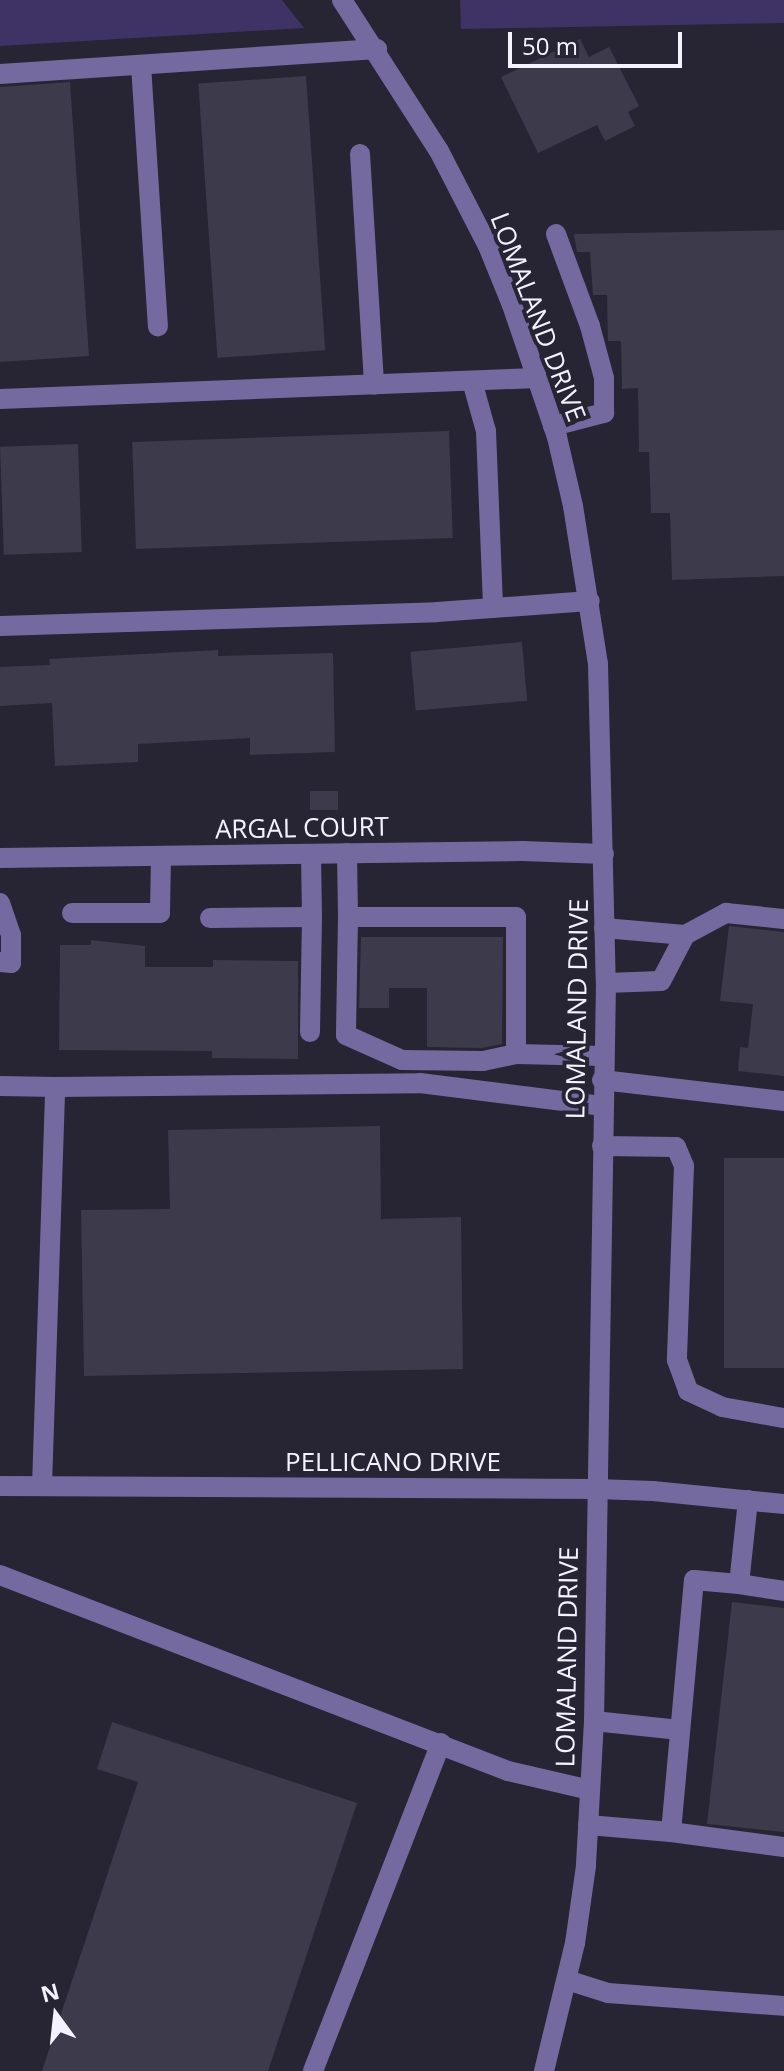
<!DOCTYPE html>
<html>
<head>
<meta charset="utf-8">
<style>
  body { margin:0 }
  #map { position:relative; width:784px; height:2071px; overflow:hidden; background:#272434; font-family:"Open Sans",sans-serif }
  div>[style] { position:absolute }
  .green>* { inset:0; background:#3f3366 }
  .building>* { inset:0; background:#3d3a4c; transform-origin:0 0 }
  .minor>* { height:20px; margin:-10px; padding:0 10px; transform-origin:10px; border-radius:10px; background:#746aa0 }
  span { translate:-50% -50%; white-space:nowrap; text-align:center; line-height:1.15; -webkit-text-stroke:8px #272434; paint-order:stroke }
  .street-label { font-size:26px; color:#f4f2fe }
  .north { position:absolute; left:16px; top:1975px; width:80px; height:80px; -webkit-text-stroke:6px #272434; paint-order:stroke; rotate:345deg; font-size:22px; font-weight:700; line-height:32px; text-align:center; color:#f4f2fe }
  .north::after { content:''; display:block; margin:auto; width:28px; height:36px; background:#f4f2fe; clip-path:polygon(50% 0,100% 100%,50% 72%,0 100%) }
  .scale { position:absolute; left:508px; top:32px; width:174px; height:36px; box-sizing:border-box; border:4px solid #f4f2fe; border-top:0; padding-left:10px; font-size:24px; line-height:28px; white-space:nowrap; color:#f4f2fe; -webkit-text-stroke:6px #272434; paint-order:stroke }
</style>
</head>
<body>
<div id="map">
  <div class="green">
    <i style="clip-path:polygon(0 0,282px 0,304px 28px,0 46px)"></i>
    <i style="clip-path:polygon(460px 0,784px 0,784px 23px,461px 29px)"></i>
  </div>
  <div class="building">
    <i style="clip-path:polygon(580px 39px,589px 57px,609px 47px,639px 106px,628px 112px,635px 126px,605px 141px,597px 125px,538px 153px,501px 77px)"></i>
    <i style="left:306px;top:76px;width:275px;height:108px;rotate:86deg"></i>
    <i style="clip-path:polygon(70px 82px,89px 356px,0 362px,0 87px)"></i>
    <i style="clip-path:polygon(784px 230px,784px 576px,672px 580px,670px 513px,651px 513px,649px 452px,639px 452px,638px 388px,622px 389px,621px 341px,608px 341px,607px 295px,593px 295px,590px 252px,577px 252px,574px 234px)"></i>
    <i style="left:449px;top:431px;width:107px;height:317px;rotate:88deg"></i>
    <i style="left:78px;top:444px;width:108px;height:78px;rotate:88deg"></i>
    <i style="left:522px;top:642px;width:59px;height:112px;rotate:85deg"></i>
    <i style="clip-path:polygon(218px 650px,218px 656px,333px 653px,335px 752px,250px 755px,250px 738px,138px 744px,138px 762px,55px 766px,52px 703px,0 706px,0 667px,50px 665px,49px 659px)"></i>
    <i style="left:310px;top:791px;width:28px;height:19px"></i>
    <i style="clip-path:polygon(729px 926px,784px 932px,784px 1076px,738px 1071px,740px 1047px,748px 1048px,753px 1004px,720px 1001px)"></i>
    <i style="clip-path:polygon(361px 937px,503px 937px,502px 1044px,482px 1048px,427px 1047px,427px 988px,389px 988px,389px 1008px,359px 1008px)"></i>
    <i style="clip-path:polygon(91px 940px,145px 946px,145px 967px,213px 967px,213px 960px,298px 961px,298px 1059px,212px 1058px,212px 1051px,59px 1050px,60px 945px,91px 945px)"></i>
    <i style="clip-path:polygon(380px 1126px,381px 1219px,461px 1217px,463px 1369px,84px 1376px,81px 1210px,170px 1209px,168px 1130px)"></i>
    <i style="left:724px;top:1158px;width:60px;height:210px"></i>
    <i style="clip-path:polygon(732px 1602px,784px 1608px,784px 1832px,707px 1824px)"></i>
    <i style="clip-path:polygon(112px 1722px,357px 1803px,268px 2071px,42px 2071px,138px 1782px,97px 1769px)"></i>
  </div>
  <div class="minor">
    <i style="left:342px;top:0;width:179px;rotate:57.3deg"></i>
    <i style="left:439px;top:151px;width:107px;rotate:62.7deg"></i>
    <i style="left:488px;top:246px;width:64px;rotate:67.9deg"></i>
    <i style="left:512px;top:305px;width:139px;rotate:71.2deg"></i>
    <i style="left:557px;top:437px;width:71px;rotate:76.9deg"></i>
    <i style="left:573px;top:506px;width:160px;rotate:81deg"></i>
    <i style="left:598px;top:664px;width:319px;rotate:88.6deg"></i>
    <i style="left:606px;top:983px;width:738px;rotate:90.93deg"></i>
    <i style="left:594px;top:1721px;width:145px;rotate:93.2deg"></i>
    <i style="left:586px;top:1866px;width:78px;rotate:98.1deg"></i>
    <i style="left:575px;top:1943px;width:132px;rotate:103.6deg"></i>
    <i style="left:141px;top:65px;width:262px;rotate:86.3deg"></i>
    <i style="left:0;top:74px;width:378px;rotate:-3.8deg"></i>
    <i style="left:360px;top:154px;width:231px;rotate:86.5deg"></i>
    <i style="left:472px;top:381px;width:52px;rotate:74.4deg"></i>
    <i style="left:486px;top:431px;width:177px;rotate:87.7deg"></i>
    <i style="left:0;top:399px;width:538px;rotate:-2.24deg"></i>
    <i style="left:553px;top:426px;width:53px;rotate:-14.3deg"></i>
    <i style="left:604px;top:413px;width:35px;rotate:-90deg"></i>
    <i style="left:604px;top:378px;width:54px;rotate:-105.1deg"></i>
    <i style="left:590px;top:326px;width:98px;rotate:-110.3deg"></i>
    <i style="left:0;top:626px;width:437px;rotate:-1.8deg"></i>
    <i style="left:437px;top:612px;width:153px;rotate:-4.1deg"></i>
    <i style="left:347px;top:853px;width:64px;rotate:89.1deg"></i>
    <i style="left:348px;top:917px;width:168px"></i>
    <i style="left:516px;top:917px;width:137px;rotate:90deg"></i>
    <i style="left:516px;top:1054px;width:87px;rotate:1.3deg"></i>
    <i style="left:311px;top:854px;width:63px;rotate:89.1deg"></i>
    <i style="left:0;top:858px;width:523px;rotate:-0.77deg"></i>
    <i style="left:523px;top:851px;width:81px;rotate:2.1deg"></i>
    <i style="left:0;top:903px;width:34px;rotate:71deg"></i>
    <i style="left:11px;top:935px;width:28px;rotate:90deg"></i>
    <i style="left:11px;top:963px;width:11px;rotate:-175deg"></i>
    <i style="left:72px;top:913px;width:88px"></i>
    <i style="left:160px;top:913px;width:56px;rotate:-89deg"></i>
    <i style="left:348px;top:917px;width:118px;rotate:91deg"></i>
    <i style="left:346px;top:1035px;width:61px;rotate:24.1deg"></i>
    <i style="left:402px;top:1060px;width:81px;rotate:0.7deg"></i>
    <i style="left:483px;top:1061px;width:34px;rotate:-12deg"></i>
    <i style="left:210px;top:918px;width:102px;rotate:-0.6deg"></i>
    <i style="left:312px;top:917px;width:115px;rotate:91deg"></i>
    <i style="left:604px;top:928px;width:81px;rotate:4.9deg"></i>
    <i style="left:685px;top:935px;width:47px;rotate:-28.2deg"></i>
    <i style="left:726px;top:913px;width:58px;rotate:5.9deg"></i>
    <i style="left:606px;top:983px;width:55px;rotate:-2.1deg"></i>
    <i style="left:661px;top:981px;width:52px;rotate:-62.4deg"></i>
    <i style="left:602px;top:1080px;width:183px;rotate:6.6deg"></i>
    <i style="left:0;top:1086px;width:55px;rotate:1deg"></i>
    <i style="left:602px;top:1146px;width:74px;rotate:0.8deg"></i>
    <i style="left:676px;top:1147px;width:21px;rotate:67deg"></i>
    <i style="left:684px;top:1166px;width:194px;rotate:92.1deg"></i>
    <i style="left:677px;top:1360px;width:33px;rotate:70deg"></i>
    <i style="left:688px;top:1391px;width:38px;rotate:25deg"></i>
    <i style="left:722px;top:1407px;width:63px;rotate:10.1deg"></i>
    <i style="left:0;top:1486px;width:597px;rotate:0.29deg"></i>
    <i style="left:597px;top:1489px;width:56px;rotate:2deg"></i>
    <i style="left:653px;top:1491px;width:132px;rotate:5.7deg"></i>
    <i style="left:42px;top:1486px;width:399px;rotate:-88.1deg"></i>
    <i style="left:55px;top:1087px;width:365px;rotate:-0.6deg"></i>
    <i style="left:420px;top:1083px;width:183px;rotate:7.2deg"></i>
    <i style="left:748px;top:1500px;width:84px;rotate:96.1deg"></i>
    <i style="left:739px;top:1584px;width:46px;rotate:8.8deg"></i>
    <i style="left:0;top:1575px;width:544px;rotate:21.1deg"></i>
    <i style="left:508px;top:1771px;width:84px;rotate:13deg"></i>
    <i style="left:594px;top:1721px;width:86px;rotate:6deg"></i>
    <i style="left:588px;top:1825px;width:83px;rotate:4.8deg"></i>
    <i style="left:671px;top:1832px;width:253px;rotate:-84.8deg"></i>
    <i style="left:694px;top:1580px;width:45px;rotate:5.1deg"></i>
    <i style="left:671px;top:1832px;width:114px;rotate:7.6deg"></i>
    <i style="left:567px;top:1980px;width:43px;rotate:17.6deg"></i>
    <i style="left:608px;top:1993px;width:176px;rotate:4.2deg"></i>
    <i style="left:313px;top:2071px;width:352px;rotate:-68.7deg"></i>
  </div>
  <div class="street-label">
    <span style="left:538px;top:317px;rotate:69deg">LOMALAND DRIVE</span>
    <span style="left:302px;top:828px;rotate:-1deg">ARGAL COURT</span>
    <span style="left:577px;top:1009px;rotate:-89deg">LOMALAND DRIVE</span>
    <span style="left:393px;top:1462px">PELLICANO DRIVE</span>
    <span style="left:567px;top:1657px;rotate:-89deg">LOMALAND DRIVE</span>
  </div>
  <div class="north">N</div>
  <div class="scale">50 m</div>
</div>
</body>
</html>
